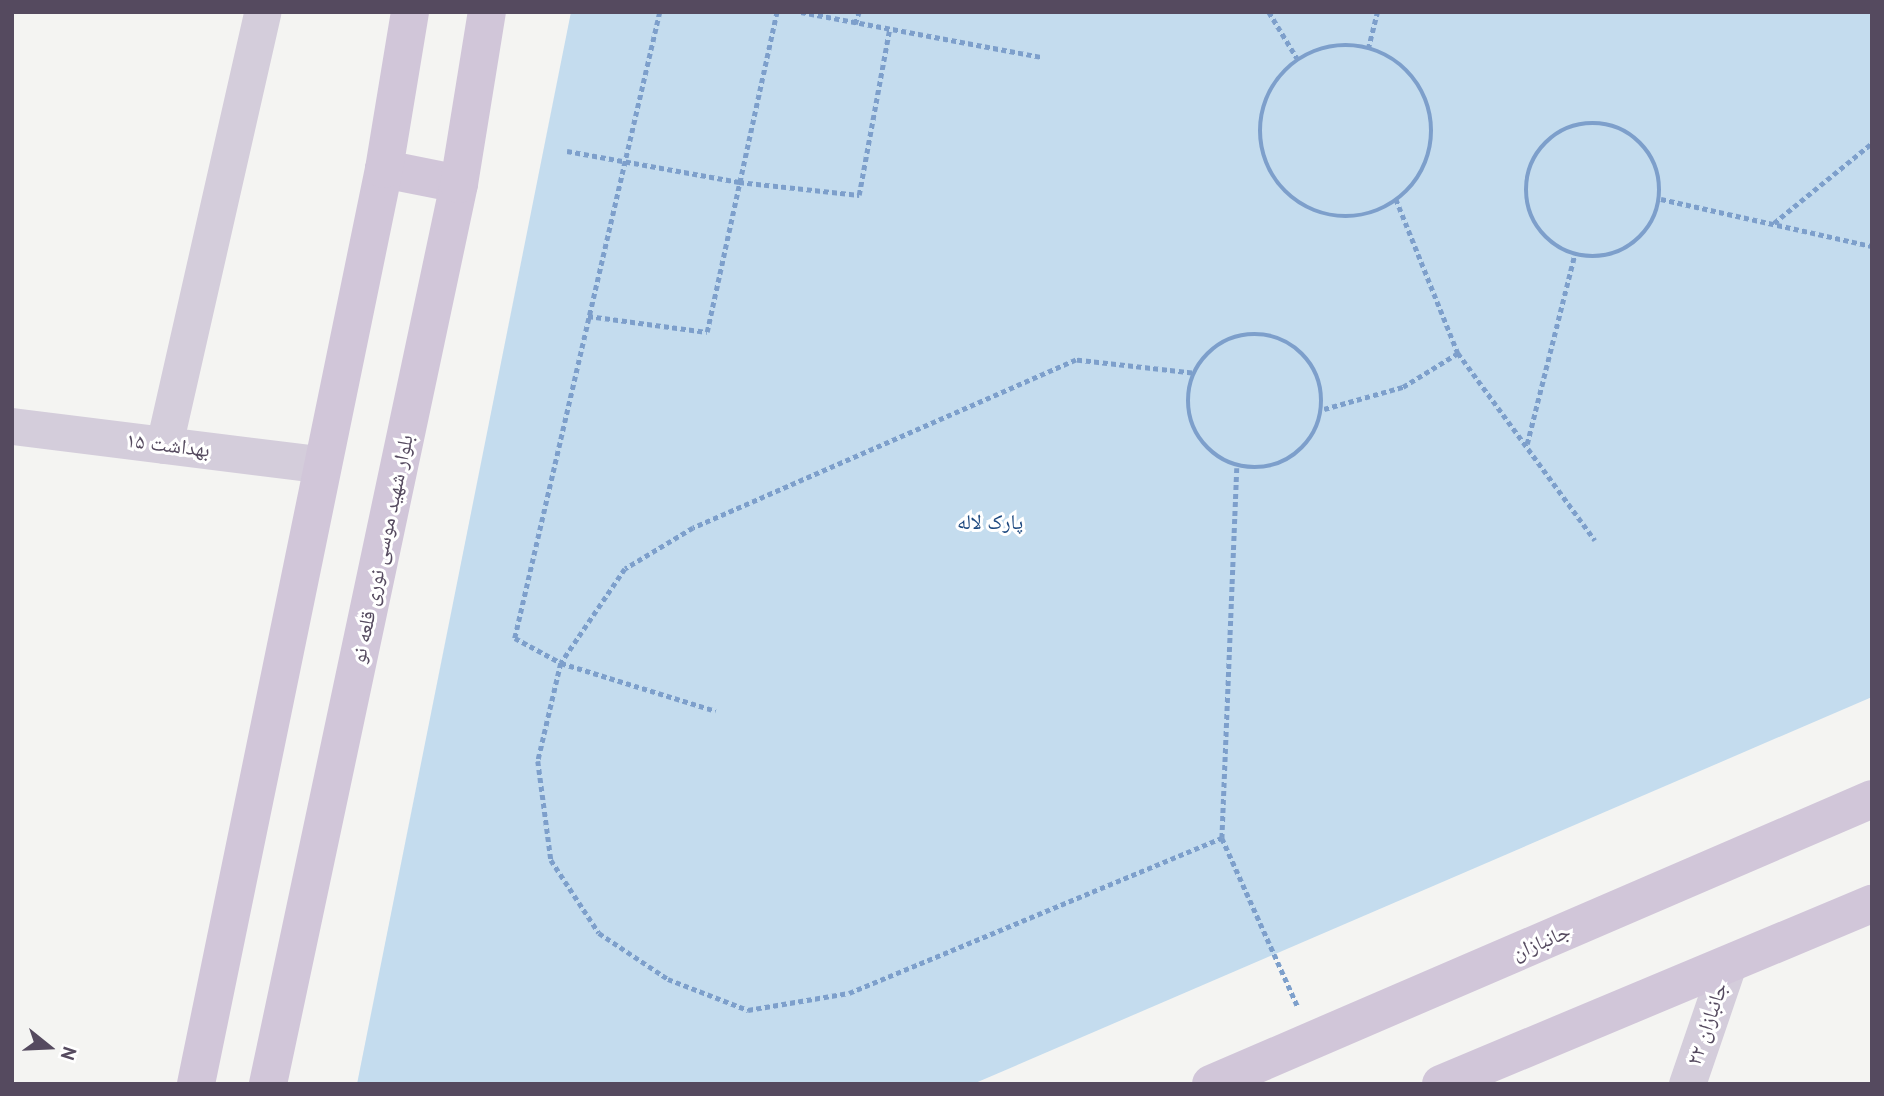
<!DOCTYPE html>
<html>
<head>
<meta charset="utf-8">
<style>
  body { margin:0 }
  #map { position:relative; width:1884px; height:1096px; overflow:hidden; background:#f4f4f2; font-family:"PT Sans","Noto Naskh Arabic",sans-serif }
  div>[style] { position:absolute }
  .green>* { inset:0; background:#c4dcee }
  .path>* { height:4.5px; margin-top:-2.25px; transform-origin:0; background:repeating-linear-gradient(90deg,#7d9fcb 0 5px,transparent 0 8.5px) }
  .path>.ring { margin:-2.25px; padding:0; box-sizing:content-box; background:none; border:4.5px solid #7d9fcb; border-radius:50% }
  .street>* { height:37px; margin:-18.5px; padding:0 18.5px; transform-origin:18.5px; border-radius:18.5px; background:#d4cddb }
  .secondary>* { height:38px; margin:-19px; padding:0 19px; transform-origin:19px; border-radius:19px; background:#d1c6d9 }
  span { translate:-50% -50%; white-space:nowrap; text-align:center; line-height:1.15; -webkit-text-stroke:6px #fff; paint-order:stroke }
  .street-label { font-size:21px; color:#554a5f }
  .park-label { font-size:21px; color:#1c487f }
  .frame { position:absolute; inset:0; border:14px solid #554a5f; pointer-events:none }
  .north { position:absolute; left:14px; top:1012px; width:70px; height:70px; -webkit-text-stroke:5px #fff; paint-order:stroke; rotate:108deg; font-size:19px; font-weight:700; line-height:28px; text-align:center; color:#554a5f }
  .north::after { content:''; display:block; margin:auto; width:24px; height:32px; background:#554a5f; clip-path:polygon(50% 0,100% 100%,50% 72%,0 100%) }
</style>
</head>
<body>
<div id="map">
  <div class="green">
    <i style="clip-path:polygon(571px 12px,1872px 12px,1872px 697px,973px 1084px,357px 1084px)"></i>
  </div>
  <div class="path">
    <i style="left:660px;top:12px;width:643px;rotate:103.04deg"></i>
    <i style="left:515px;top:638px;width:52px;rotate:28.5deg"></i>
    <i style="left:561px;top:663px;width:162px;rotate:17.2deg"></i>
    <i style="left:801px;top:12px;width:244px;rotate:10.6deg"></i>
    <i style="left:1269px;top:12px;width:54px;rotate:58.7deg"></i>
    <i style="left:855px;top:24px;width:13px;rotate:-72deg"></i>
    <i class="ring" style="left:1260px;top:45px;width:167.5px;height:167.5px"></i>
    <i style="left:1368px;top:49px;width:38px;rotate:-76deg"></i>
    <i class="ring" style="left:1526px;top:123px;width:129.5px;height:129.5px"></i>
    <i style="left:567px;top:151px;width:175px;rotate:10.2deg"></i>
    <i style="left:739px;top:182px;width:121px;rotate:6.2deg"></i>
    <i style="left:859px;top:195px;width:167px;rotate:-79.6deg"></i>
    <i style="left:1396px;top:199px;width:166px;rotate:68.1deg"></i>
    <i style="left:1458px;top:353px;width:232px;rotate:53.8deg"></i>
    <i style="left:1661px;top:199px;width:216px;rotate:12.6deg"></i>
    <i style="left:1774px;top:223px;width:127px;rotate:-39.2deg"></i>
    <i style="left:588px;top:316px;width:120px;rotate:7.7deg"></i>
    <i style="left:707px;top:332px;width:328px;rotate:-77.7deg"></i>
    <i class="ring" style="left:1188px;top:334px;width:129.5px;height:129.5px"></i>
    <i style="left:1192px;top:373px;width:117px;rotate:-173.6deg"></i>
    <i style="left:1076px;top:360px;width:418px;rotate:156.3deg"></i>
    <i style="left:693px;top:528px;width:79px;rotate:148.9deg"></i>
    <i style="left:625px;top:569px;width:114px;rotate:124.2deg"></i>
    <i style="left:561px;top:663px;width:101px;rotate:103.2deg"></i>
    <i style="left:538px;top:761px;width:100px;rotate:82.5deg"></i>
    <i style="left:551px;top:860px;width:87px;rotate:56.7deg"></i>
    <i style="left:599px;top:933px;width:83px;rotate:33.7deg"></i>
    <i style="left:668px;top:979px;width:86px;rotate:21.2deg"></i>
    <i style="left:748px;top:1010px;width:102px;rotate:-9.6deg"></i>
    <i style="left:849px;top:993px;width:404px;rotate:-22.6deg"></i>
    <i style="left:1324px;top:409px;width:82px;rotate:-15.6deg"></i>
    <i style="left:1403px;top:387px;width:65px;rotate:-31.7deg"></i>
    <i style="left:1527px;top:444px;width:193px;rotate:-75.9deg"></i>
    <i style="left:1237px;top:468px;width:370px;rotate:92.3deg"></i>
    <i style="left:1222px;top:838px;width:185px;rotate:65.8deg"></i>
  </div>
  <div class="street">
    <i style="left:12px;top:426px;width:313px;rotate:7.1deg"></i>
    <i style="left:164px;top:445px;width:444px;rotate:-77.2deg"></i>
    <i style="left:1687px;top:1084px;width:127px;rotate:-71.1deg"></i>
  </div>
  <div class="secondary">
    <i style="left:384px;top:169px;width:76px;rotate:11.3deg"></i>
    <i style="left:196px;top:1084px;width:934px;rotate:-78.39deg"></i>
    <i style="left:384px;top:169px;width:159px;rotate:-80.6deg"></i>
    <i style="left:268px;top:1084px;width:920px;rotate:-78.02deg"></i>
    <i style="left:459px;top:184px;width:174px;rotate:-80.8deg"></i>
    <i style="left:1211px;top:1084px;width:720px;rotate:-23.32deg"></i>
    <i style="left:1441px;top:1084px;width:467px;rotate:-22.7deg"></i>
  </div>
  <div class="street-label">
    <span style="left:168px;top:445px;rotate:7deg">بهداشت ۱۵</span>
    <span style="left:382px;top:549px;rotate:-78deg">بلوار شهید موسی نوری قلعه نو</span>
    <span style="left:1541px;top:942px;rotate:-23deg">جانبازان</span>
    <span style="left:1707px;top:1024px;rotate:-71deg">جانبازان ۲۲</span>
  </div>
  <div class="park-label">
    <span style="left:990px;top:522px">پارک لاله</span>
  </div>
  <div class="frame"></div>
  <div class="north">N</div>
</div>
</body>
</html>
